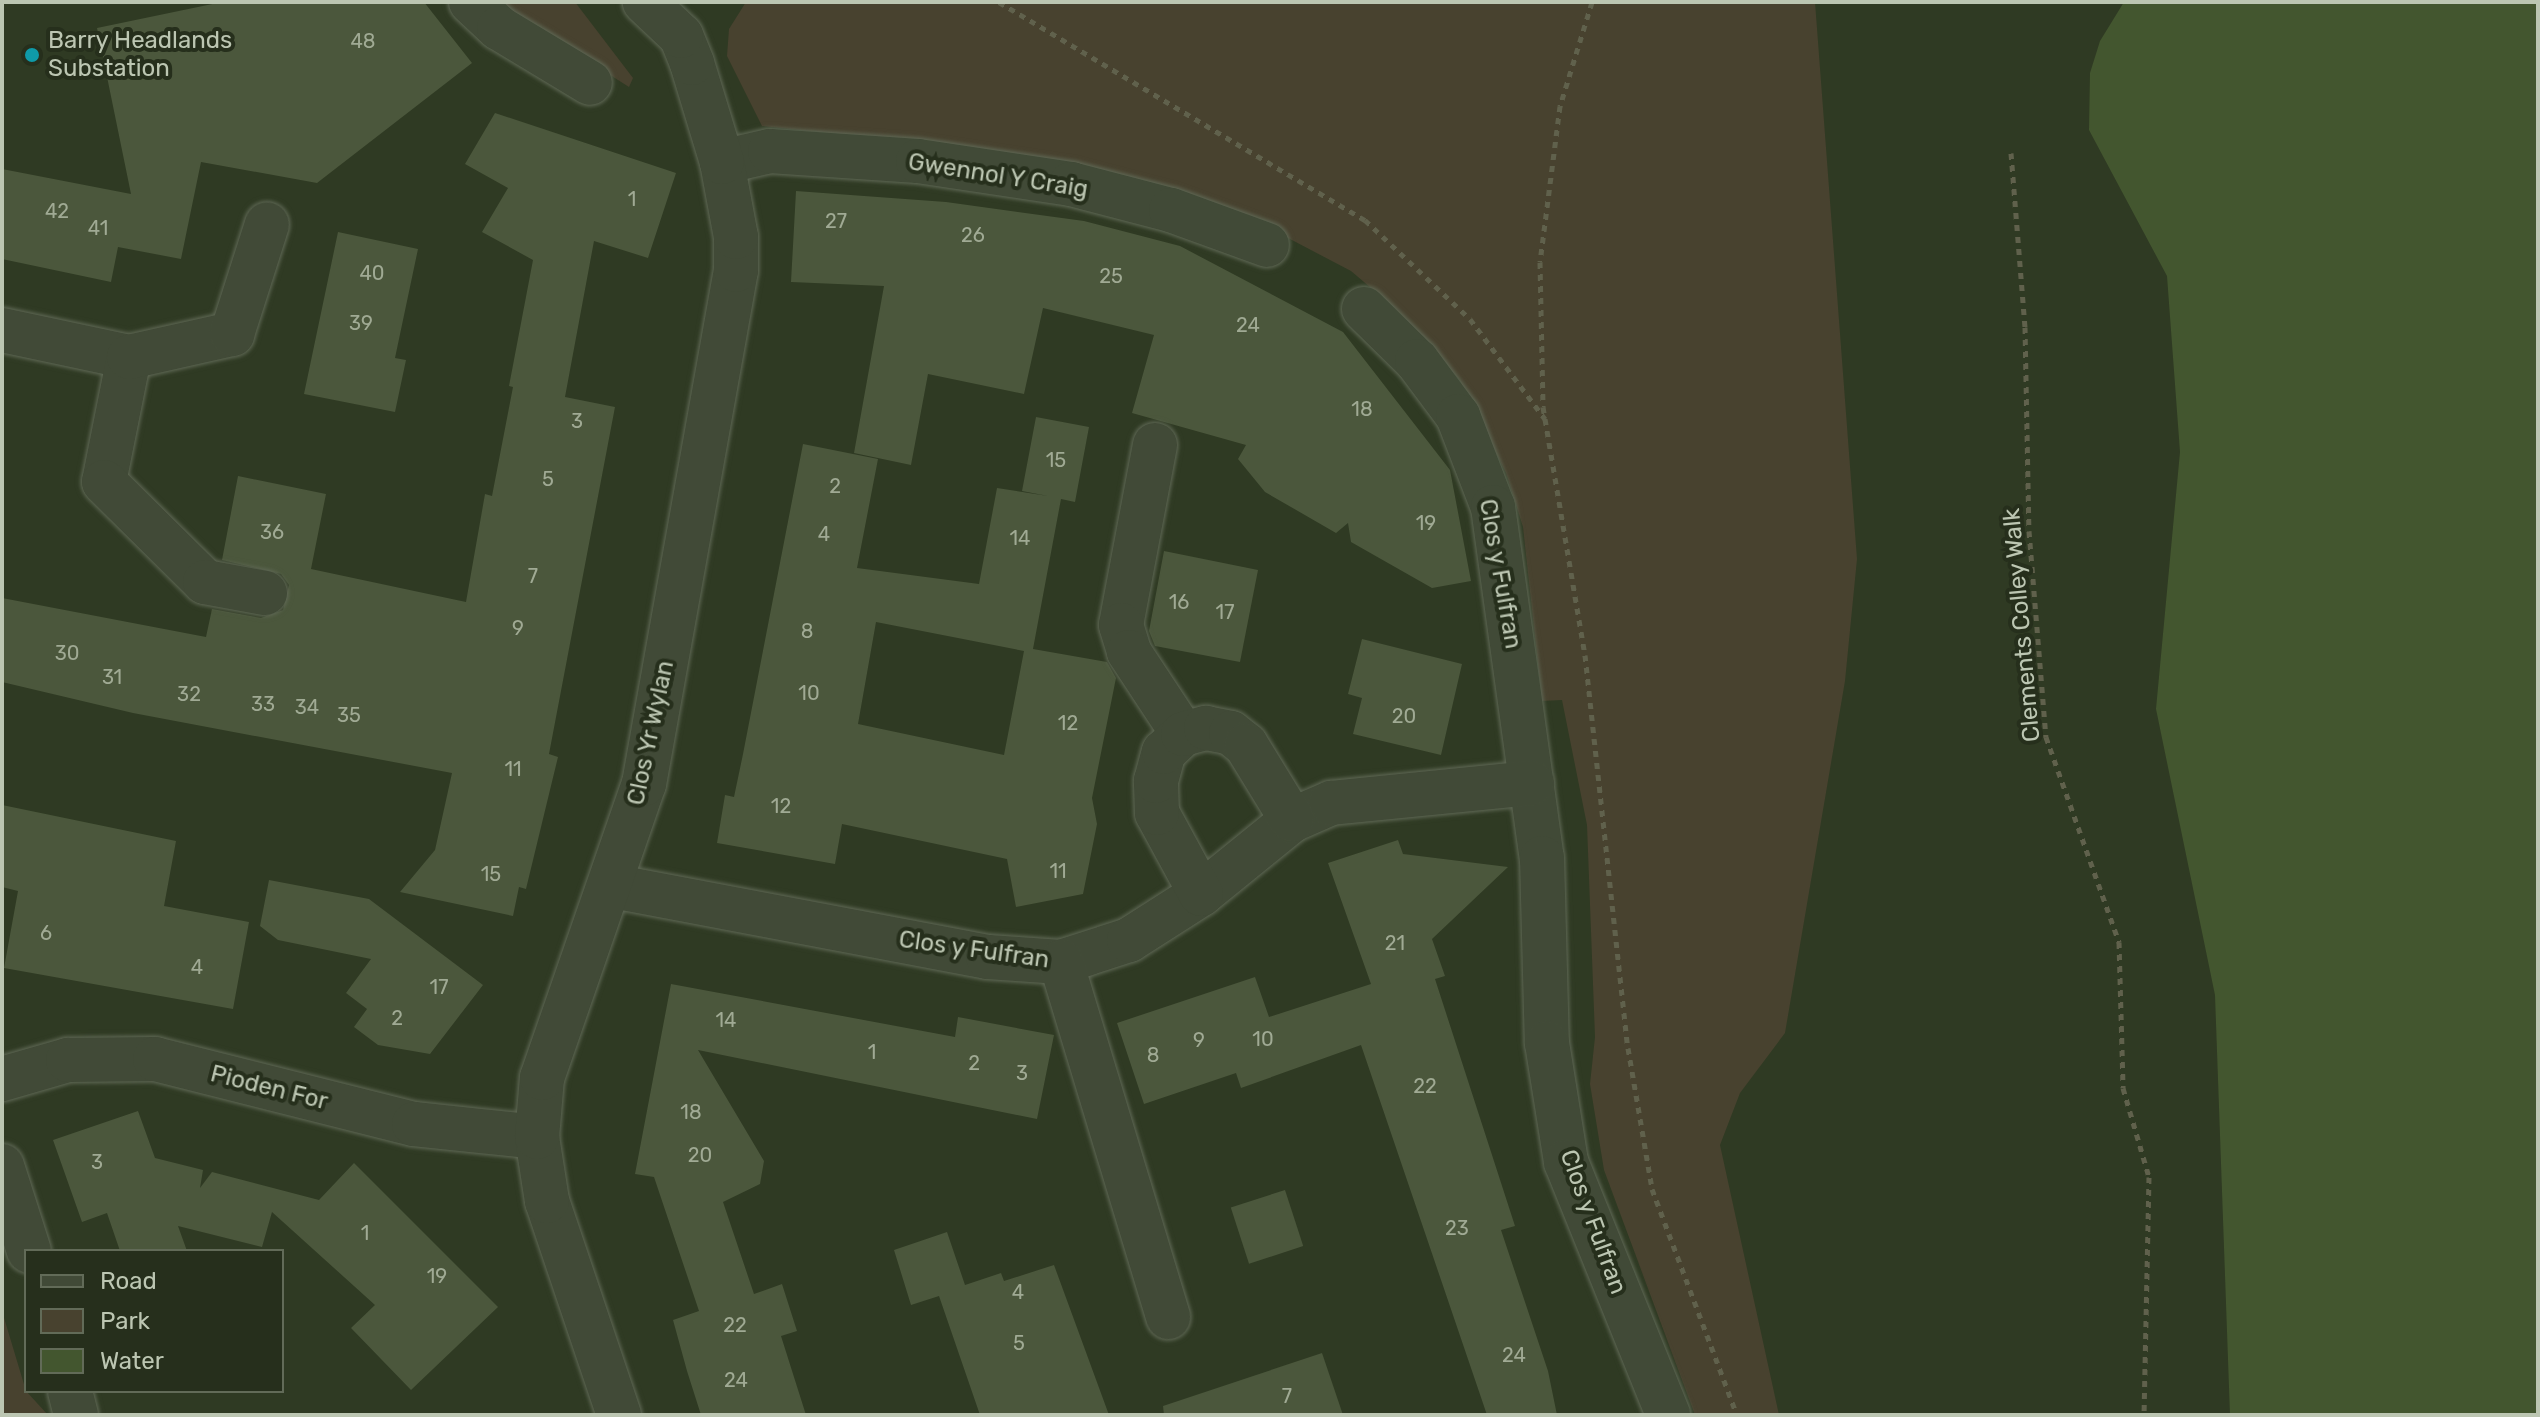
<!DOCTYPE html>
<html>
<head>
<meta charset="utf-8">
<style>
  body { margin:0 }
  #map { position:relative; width:2540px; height:1417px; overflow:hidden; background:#2f3a23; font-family:Rubik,sans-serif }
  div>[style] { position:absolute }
  .green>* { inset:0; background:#48422f }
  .water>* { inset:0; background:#43562f }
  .building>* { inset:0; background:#4b573c; transform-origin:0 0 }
  .path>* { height:5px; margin-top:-2.5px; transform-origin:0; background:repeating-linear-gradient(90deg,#60614c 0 6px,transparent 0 12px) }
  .roads { filter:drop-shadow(0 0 2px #5f6855) drop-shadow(0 0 2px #5f6855) }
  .minor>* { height:44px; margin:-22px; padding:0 22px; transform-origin:22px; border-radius:22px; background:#414a37 }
  .dots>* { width:22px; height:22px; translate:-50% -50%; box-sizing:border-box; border:4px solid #262f1c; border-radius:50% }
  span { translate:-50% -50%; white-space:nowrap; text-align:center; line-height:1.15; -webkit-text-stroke:8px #262f1c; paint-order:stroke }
  .number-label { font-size:20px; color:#a0aa94 }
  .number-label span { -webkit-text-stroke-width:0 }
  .poi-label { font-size:24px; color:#bcc6b2 }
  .left { translate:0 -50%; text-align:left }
  .street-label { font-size:24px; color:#bcc6b2 }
  .frame { position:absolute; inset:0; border:4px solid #bcc6b2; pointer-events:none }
  .legend { position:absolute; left:24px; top:1249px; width:260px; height:144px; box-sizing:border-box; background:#262f1c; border:2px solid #626b58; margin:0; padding:10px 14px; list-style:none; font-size:24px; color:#bcc6b2 }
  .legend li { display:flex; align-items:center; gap:16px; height:40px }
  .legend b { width:40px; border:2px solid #626b58 }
</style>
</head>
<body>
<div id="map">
  <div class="green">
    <i style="clip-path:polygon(495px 2px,575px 2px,633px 78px,629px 87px)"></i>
    <i style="clip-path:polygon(746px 2px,1815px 2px,1857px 559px,1845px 681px,1785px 1033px,1740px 1093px,1720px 1145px,1779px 1415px,1695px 1415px,1604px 1170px,1590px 1084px,1595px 1037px,1587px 825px,1562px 700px,1542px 701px,1523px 527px,1506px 473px,1459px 379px,1397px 310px,1351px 271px,1246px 216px,925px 143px,762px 126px,727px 56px,729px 29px)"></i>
    <i style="clip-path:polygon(2px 1311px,26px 1391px,48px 1415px,2px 1415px)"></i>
  </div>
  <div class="water">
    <i style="clip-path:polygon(2124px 2px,2538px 2px,2538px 1415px,2230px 1415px,2215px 995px,2156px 709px,2180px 452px,2167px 276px,2089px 130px,2090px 73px,2100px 41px)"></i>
  </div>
  <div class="building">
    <i style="clip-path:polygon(222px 2px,424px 2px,472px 63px,317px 183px,201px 162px,181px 259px,118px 247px,111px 282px,2px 259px,2px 169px,131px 194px,97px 28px)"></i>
    <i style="clip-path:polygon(495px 113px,676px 173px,648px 258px,594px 241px,565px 397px,615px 407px,549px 754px,558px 757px,526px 889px,519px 887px,513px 916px,400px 892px,435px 850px,452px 773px,133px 713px,2px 682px,2px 598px,206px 637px,212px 609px,261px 618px,283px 610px,289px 585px,281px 574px,222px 560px,238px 476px,326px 494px,311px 569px,466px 602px,485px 494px,492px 496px,513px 387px,509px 386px,533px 260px,482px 232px,508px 188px,465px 164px)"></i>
    <i style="clip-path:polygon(796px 191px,946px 202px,1084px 221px,1180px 246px,1343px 332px,1450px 470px,1471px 581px,1432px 588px,1351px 542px,1348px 523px,1336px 533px,1265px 492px,1238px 459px,1246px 445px,1132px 413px,1154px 335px,1043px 308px,1024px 394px,928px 374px,911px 465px,854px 453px,884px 286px,791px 282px)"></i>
    <i style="clip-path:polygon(338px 232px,418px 249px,395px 358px,406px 360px,395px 412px,304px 394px)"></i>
    <i style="clip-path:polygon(evenodd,1036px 417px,1089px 427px,1075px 502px,1061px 499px,1033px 649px,1107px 662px,1116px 678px,1092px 798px,1097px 824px,1083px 894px,1016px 907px,1007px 859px,842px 824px,835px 864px,717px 843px,725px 795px,734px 797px,743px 754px,803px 444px,878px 459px,857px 568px,979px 584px,997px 488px,1048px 496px,1022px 491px,1036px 417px,876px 622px,1024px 651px,1004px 755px,858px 724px,876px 622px)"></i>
    <i style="clip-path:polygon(1164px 551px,1258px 570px,1240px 662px,1155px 646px,1149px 631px)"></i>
    <i style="clip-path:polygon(1362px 639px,1462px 664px,1441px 755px,1353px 734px,1362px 698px,1348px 694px)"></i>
    <i style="clip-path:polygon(2px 805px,176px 841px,164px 906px,249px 922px,233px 1009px,4px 968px,18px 891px,2px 887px)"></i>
    <i style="clip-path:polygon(1398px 840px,1403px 854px,1508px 867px,1432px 939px,1445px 976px,1435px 979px,1515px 1226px,1501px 1230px,1548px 1371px,1557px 1415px,1487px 1415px,1361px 1045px,1241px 1088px,1236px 1073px,1144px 1104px,1117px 1023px,1255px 977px,1269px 1017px,1371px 984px,1328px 863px)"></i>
    <i style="clip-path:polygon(269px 880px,369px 899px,483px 985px,430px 1054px,378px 1045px,354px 1027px,367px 1009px,346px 993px,371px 959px,278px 940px,260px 926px)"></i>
    <i style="clip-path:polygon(671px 984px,955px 1037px,958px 1017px,1054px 1035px,1037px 1119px,698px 1050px,764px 1161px,760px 1184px,723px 1202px,754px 1294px,782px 1284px,797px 1331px,781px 1336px,806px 1415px,701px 1415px,687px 1371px,673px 1320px,699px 1311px,654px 1177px,635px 1174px)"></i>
    <i style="clip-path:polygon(138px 1111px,155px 1158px,203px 1170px,200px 1188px,212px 1172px,319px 1200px,354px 1163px,498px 1307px,411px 1390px,351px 1328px,375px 1305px,272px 1212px,262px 1247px,178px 1226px,187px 1251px,120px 1251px,107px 1213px,82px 1222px,53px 1140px)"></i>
    <i style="left:1285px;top:1190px;width:59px;height:57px;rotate:72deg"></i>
    <i style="clip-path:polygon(947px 1232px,965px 1285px,1001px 1273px,1004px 1281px,1054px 1265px,1109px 1415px,980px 1415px,939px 1296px,911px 1305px,894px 1250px)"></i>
    <i style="clip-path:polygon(1322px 1353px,1343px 1415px,1164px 1415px,1163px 1406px)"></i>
  </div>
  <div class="path">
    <i style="left:999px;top:2px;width:426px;rotate:30.8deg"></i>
    <i style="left:1365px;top:220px;width:144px;rotate:43.3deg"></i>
    <i style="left:1470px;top:319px;width:125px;rotate:53.1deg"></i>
    <i style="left:1592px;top:2px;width:109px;rotate:107.1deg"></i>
    <i style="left:1560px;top:106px;width:157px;rotate:97.3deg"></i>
    <i style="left:1540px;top:262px;width:145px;rotate:88.8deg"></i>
    <i style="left:1543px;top:407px;width:252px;rotate:80.4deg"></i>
    <i style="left:1585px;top:655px;width:395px;rotate:83.8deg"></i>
    <i style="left:1628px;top:1048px;width:143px;rotate:80.3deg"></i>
    <i style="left:1652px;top:1189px;width:241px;rotate:69.4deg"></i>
    <i style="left:2011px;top:153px;width:175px;rotate:85.4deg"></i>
    <i style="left:2025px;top:327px;width:204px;rotate:88.9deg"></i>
    <i style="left:2029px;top:531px;width:207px;rotate:85.3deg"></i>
    <i style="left:2046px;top:737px;width:218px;rotate:70.4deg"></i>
    <i style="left:2119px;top:942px;width:146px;rotate:88.4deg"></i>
    <i style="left:2123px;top:1088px;width:93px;rotate:73.7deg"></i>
    <i style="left:2149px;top:1177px;width:238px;rotate:91.2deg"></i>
  </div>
  <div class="roads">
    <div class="minor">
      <i style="left:471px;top:2px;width:38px;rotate:43deg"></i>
      <i style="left:499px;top:28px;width:106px;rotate:31.1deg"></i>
      <i style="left:722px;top:162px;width:49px;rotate:-12.9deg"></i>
      <i style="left:770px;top:151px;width:148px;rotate:3.9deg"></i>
      <i style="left:918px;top:161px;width:155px;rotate:8.5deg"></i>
      <i style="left:1071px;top:184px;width:103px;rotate:14.6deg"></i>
      <i style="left:1171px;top:210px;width:102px;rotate:20deg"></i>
      <i style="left:1364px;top:309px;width:74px;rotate:44.5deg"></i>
      <i style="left:1417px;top:361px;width:69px;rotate:53.3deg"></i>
      <i style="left:1458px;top:416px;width:97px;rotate:69deg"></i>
      <i style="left:1493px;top:507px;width:354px;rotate:82.1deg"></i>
      <i style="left:1542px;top:858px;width:185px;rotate:88.5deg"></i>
      <i style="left:1547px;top:1043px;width:121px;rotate:80.9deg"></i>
      <i style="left:1566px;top:1162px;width:273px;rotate:68deg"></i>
      <i style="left:2px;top:330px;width:130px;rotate:12deg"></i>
      <i style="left:129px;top:357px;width:127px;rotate:101.3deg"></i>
      <i style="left:104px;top:482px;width:142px;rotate:44.7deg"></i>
      <i style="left:205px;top:582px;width:61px;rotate:10.4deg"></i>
      <i style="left:129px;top:357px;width:106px;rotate:-12.6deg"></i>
      <i style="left:232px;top:334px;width:115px;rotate:-72.3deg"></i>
      <i style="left:1155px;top:445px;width:183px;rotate:100.7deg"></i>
      <i style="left:1121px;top:625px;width:28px;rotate:73deg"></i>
      <i style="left:1129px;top:652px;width:98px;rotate:56.6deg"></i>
      <i style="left:612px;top:886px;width:383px;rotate:10.7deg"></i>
      <i style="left:988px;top:957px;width:73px;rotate:3.9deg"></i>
      <i style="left:1061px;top:962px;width:71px;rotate:-17.9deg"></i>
      <i style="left:1129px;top:940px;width:85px;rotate:-32.6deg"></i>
      <i style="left:1201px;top:894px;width:117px;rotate:-39.1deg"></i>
      <i style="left:1292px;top:820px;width:43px;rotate:-23.6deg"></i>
      <i style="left:1331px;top:803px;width:202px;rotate:-5.7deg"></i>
      <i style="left:1201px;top:894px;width:92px;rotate:-118.5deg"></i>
      <i style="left:1157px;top:813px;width:32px;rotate:-92deg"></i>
      <i style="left:1156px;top:781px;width:30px;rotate:-75deg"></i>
      <i style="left:1164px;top:752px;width:26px;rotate:-43deg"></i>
      <i style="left:1183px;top:734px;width:24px;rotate:-15deg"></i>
      <i style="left:1206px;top:728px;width:25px;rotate:11deg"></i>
      <i style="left:1231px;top:733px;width:19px;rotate:39deg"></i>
      <i style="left:1246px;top:745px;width:88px;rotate:58.5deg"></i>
      <i style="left:1061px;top:962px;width:371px;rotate:73.2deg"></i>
      <i style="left:2px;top:1079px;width:69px;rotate:-16.1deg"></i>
      <i style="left:68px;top:1060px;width:87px;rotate:-0.7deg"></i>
      <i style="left:155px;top:1059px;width:267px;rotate:14.1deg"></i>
      <i style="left:414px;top:1124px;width:124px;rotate:6deg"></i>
      <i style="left:2px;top:1166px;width:89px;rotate:72.4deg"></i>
      <i style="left:70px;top:1391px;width:25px;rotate:76deg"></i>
      <i style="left:619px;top:1415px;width:226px;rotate:-108.6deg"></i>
      <i style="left:547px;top:1201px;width:65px;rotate:-98.9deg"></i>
      <i style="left:537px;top:1137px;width:59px;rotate:-85.2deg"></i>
      <i style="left:542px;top:1078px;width:311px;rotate:-70.9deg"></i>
      <i style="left:644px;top:784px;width:522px;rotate:-79.85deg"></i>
      <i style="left:736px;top:270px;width:33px;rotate:-90deg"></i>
      <i style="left:736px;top:237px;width:76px;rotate:-100.6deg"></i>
      <i style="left:722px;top:162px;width:103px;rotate:-106.9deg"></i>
      <i style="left:692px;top:63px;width:29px;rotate:-112deg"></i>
      <i style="left:681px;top:36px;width:50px;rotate:-136.6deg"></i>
    </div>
  </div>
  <div class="dots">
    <i style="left:32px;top:55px;background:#0f9aa8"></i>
  </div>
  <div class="number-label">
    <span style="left:363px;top:41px">48</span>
    <span style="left:632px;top:199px">1</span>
    <span style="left:57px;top:211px">42</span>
    <span style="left:836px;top:221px">27</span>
    <span style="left:98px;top:228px">41</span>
    <span style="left:973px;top:235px">26</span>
    <span style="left:372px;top:273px">40</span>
    <span style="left:1111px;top:276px">25</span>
    <span style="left:361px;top:323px">39</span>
    <span style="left:1248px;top:325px">24</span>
    <span style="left:1362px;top:409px">18</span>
    <span style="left:577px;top:421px">3</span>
    <span style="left:1056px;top:460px">15</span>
    <span style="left:548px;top:479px">5</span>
    <span style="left:835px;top:486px">2</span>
    <span style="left:1426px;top:523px">19</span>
    <span style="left:272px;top:532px">36</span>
    <span style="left:824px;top:534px">4</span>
    <span style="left:1020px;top:538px">14</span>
    <span style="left:533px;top:576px">7</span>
    <span style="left:1179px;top:602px">16</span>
    <span style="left:1225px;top:612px">17</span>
    <span style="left:518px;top:628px">9</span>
    <span style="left:807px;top:631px">8</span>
    <span style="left:67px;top:653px">30</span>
    <span style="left:112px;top:677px">31</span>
    <span style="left:809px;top:693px">10</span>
    <span style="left:189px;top:694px">32</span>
    <span style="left:263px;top:704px">33</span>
    <span style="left:307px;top:707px">34</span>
    <span style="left:349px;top:715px">35</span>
    <span style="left:1404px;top:716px">20</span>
    <span style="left:1068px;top:723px">12</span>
    <span style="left:513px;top:769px">11</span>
    <span style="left:781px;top:806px">12</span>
    <span style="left:1058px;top:871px">11</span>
    <span style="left:491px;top:874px">15</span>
    <span style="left:46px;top:933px">6</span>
    <span style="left:1395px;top:943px">21</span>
    <span style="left:197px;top:967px">4</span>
    <span style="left:439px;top:987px">17</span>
    <span style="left:397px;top:1018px">2</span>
    <span style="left:726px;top:1020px">14</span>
    <span style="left:1263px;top:1039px">10</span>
    <span style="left:1199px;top:1040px">9</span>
    <span style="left:872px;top:1052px">1</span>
    <span style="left:1153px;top:1055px">8</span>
    <span style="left:974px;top:1063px">2</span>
    <span style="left:1022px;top:1073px">3</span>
    <span style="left:1425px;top:1086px">22</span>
    <span style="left:691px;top:1112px">18</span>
    <span style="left:700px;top:1155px">20</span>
    <span style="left:97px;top:1162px">3</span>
    <span style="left:1457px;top:1228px">23</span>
    <span style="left:365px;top:1233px">1</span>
    <span style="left:437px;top:1276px">19</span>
    <span style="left:1018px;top:1292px">4</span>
    <span style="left:735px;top:1325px">22</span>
    <span style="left:1019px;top:1343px">5</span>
    <span style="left:1514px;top:1355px">24</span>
    <span style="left:736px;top:1380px">24</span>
    <span style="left:1287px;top:1396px">7</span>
  </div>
  <div class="poi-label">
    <span class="left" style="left:48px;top:55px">Barry Headlands<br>Substation</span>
  </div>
  <div class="street-label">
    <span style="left:998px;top:176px;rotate:9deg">Gwennol Y Craig</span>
    <span style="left:1500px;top:574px;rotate:80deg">Clos y Fulfran</span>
    <span style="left:2022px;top:625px;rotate:-95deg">Clements Colley Walk</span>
    <span style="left:651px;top:733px;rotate:-78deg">Clos Yr Wylan</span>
    <span style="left:974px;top:950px;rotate:8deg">Clos y Fulfran</span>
    <span style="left:269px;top:1088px;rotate:14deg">Pioden For</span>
    <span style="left:1593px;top:1222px;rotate:70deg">Clos y Fulfran</span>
  </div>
  <div class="frame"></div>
  <ul class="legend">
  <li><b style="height:10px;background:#414a37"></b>Road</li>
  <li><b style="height:22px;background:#48422f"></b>Park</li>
  <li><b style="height:22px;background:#43562f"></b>Water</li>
  </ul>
</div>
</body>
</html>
